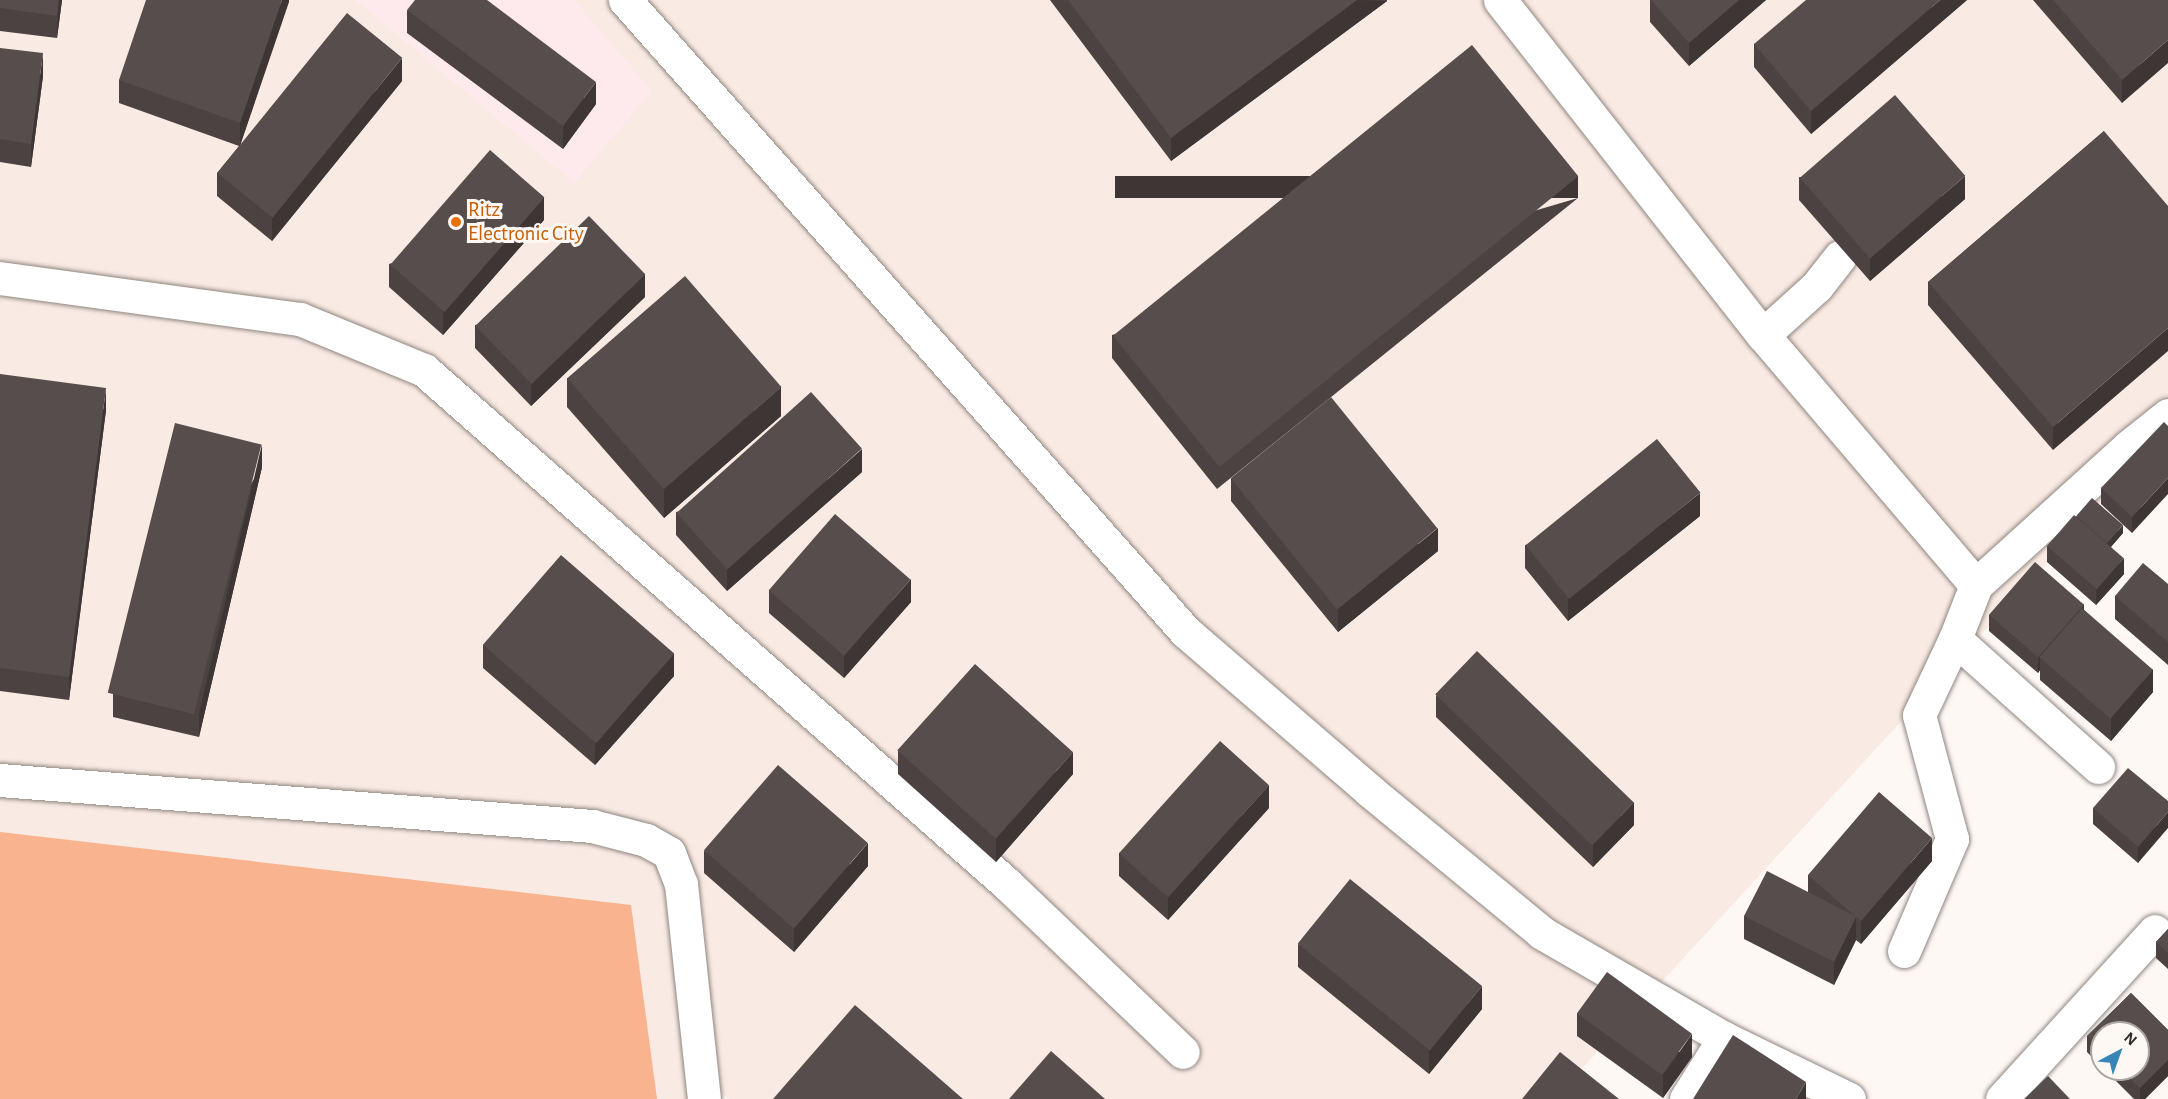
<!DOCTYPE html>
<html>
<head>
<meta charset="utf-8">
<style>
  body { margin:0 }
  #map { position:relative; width:2168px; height:1099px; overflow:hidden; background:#fef8f5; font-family:"Alegreya Sans",sans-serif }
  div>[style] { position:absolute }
  .built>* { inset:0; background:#f9eae3 }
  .education>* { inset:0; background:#fee9ed }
  .green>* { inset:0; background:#f9b48f }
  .roads { filter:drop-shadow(0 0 2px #8f8681) drop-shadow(0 0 2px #8f8681) }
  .minor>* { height:33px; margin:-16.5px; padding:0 16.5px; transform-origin:16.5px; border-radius:16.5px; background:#fff }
  .wall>* { inset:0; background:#4b4241 }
  .shaded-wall>* { inset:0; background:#3d3635; transform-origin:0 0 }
  .building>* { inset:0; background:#574d4c; transform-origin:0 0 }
  .dots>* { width:16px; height:16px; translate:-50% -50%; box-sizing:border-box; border:3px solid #fef8f5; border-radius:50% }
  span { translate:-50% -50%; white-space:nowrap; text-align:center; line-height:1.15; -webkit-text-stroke:6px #fef8f5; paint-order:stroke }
  .food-label { font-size:21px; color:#c56008 }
  .left { translate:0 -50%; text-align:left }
  .north { position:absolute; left:2090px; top:1021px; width:60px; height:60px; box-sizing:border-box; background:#fef8f5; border:2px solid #aba6a3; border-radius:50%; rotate:41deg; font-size:16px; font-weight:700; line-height:24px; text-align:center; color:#2f2b29 }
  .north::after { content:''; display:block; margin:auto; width:21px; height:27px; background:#3886b8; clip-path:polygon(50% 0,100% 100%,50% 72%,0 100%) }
</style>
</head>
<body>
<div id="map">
  <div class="built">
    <i style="clip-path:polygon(0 0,2168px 0,2168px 431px,1554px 1099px,729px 1099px,714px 1087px,714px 1099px,0 1099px)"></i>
  </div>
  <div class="education">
    <i style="clip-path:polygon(355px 0,574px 0,652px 91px,574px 183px)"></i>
  </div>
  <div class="green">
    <i style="clip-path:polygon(0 832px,631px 905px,657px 1099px,0 1099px)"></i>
  </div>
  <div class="roads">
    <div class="minor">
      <i style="left:625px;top:0;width:845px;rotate:48.41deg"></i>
      <i style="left:1186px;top:632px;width:243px;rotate:40.8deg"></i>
      <i style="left:1370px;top:791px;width:223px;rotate:39.5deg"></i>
      <i style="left:1542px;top:933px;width:210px;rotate:30deg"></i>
      <i style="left:1724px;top:1038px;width:139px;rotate:26deg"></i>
      <i style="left:1500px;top:0;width:426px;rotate:51.9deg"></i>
      <i style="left:1763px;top:335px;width:328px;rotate:49.6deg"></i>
      <i style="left:0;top:278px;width:303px;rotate:7.8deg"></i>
      <i style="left:300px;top:319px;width:134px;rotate:22.4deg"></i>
      <i style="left:424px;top:370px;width:777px;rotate:41.4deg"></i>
      <i style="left:1007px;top:884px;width:243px;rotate:43.7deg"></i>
      <i style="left:1763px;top:335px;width:73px;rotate:-42.2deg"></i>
      <i style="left:1817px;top:286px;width:37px;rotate:-52deg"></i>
      <i style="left:1955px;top:639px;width:192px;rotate:41.8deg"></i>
      <i style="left:0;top:780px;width:594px;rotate:4.44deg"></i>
      <i style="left:592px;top:826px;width:56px;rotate:14.5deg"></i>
      <i style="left:646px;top:840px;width:26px;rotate:29deg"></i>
      <i style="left:669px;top:853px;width:33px;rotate:69deg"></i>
      <i style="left:681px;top:884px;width:216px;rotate:83.9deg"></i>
      <i style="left:1904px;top:951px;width:122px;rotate:-66.8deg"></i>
      <i style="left:1952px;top:839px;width:128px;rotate:-104.9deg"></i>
      <i style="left:1919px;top:715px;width:84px;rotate:-64.7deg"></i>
      <i style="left:1955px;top:639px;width:58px;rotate:-68.7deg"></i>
      <i style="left:1976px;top:585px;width:205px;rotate:-42.2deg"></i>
      <i style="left:2128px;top:447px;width:51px;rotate:-38.7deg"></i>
      <i style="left:1686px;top:1099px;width:72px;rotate:-58.1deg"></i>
      <i style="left:2002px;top:1099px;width:227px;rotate:-47.7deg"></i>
    </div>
  </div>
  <div class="wall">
    <i style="clip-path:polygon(0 0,62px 0,57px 38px,0 31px)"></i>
    <i style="clip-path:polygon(289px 0,240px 145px,402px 81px,272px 241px,217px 196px,217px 173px,239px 146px,119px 103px,119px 80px)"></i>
    <i style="clip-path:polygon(1050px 0,1387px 0,1387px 1px,1171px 161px)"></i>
    <i style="clip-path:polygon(1650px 0,1766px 0,1689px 66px,1650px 22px)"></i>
    <i style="clip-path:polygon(1967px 0,1811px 134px,1754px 67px,1754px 44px)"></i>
    <i style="clip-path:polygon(2033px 0,2168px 0,2122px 103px)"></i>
    <i style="clip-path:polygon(407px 10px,596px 104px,563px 149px,407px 33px)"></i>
    <i style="clip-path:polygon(0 48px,43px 76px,31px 167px,0 162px)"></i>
    <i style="clip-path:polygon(2104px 131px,2053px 450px,1928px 305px,1928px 282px)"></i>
    <i style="clip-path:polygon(1799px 177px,1965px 199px,1870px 281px,1799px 200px)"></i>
    <i style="clip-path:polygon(1578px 198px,1217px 489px,1112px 358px,1112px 335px)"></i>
    <i style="clip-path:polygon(544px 220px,443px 335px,389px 287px,389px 264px)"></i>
    <i style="clip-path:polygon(645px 297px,531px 406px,475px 348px,475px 325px)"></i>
    <i style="clip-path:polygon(0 374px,106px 410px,69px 700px,0 691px)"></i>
    <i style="clip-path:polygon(567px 378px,781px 416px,664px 518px,567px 407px)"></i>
    <i style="clip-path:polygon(2168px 426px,2132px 533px,2101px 504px,2101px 488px)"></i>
    <i style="clip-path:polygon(262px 467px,199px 737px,113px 717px,113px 694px)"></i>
    <i style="clip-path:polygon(862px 472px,727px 591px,676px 535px,676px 512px)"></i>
    <i style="clip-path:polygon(1231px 478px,1438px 551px,1338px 632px,1231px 501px)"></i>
    <i style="clip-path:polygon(1700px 516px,1568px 621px,1525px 568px,1525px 545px)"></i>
    <i style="clip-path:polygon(2076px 516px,2123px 533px,2111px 547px,2124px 574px,2096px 605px,2047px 562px,2047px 546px)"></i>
    <i style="clip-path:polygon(2168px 584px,2168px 665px,2115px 619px,2115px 596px)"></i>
    <i style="clip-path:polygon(769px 590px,911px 602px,844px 678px,769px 613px)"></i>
    <i style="clip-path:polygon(2084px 610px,2153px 692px,2111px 741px,2040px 680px,2040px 670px,2038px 673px,1989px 631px,1989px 615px)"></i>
    <i style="clip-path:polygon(483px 645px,674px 676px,595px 765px,483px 668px)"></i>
    <i style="clip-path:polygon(1436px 695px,1634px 825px,1593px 867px,1436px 717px)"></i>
    <i style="clip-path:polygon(898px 751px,1073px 774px,996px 862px,898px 774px)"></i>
    <i style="clip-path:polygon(2168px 801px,2138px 863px,2093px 824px,2093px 808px)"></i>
    <i style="clip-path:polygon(1269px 808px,1168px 920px,1119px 876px,1119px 853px)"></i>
    <i style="clip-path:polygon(704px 851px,868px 866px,794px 952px,704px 873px)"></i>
    <i style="clip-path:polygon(1932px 861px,1861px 944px,1856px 940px,1834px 985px,1744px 939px,1744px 916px,1808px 892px,1808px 875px)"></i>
    <i style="clip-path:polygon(2168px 929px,2168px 969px,2156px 958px,2156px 942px)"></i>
    <i style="clip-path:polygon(1298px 944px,1482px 1009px,1429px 1074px,1298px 967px)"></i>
    <i style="clip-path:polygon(2131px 993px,2168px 1030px,2168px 1076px,2145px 1099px,2134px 1099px,2104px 1069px,2138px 1069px,2138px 1033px,2102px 1033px,2102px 1067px,2087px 1052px,2087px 1036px)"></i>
    <i style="clip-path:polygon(1577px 1013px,1692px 1057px,1663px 1098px,1577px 1036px)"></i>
  </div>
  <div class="shaded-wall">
    <i style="clip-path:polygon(59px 0,62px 0,57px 38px,57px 16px)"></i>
    <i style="clip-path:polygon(282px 0,289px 0,289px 2px,240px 146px,240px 123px)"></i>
    <i style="clip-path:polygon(1357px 0,1387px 1px,1171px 161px,1171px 138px)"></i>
    <i style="clip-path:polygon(1739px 0,1766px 0,1689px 66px,1689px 43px)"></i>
    <i style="clip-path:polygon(1940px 0,1967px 0,1811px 134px,1811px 111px)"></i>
    <i style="clip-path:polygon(2168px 40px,2168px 63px,2122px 103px,2122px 80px)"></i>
    <i style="clip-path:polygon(43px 53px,43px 76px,31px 167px,31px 144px)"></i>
    <i style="clip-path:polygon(402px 58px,402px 81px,272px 241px,272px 218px)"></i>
    <i style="clip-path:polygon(596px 82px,596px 104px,563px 149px,563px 126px)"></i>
    <i style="left:1578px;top:176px;width:22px;height:463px;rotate:90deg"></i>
    <i style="clip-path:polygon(1965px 176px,1965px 199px,1870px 281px,1870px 258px)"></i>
    <i style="clip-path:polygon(544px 197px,544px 220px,443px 335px,443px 312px)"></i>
    <i style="clip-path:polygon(645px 274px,645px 297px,531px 406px,531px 383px)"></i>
    <i style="clip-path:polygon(2168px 328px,2168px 351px,2053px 450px,2053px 427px)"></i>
    <i style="clip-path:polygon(781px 387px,781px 416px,664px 518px,664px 489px)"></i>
    <i style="clip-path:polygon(106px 388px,106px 410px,69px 700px,69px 677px)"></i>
    <i style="clip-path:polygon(262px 444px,262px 467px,199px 737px,199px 714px)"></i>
    <i style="clip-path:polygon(862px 449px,862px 472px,727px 591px,727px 568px)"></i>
    <i style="clip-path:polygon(2168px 478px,2168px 494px,2132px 533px,2132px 517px)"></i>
    <i style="clip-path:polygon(1700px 493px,1700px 516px,1568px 621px,1568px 598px)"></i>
    <i style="clip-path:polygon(2123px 525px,2123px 533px,2107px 551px,2107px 543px)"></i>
    <i style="clip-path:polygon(1438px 528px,1438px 551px,1338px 632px,1338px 609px)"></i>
    <i style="clip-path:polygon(2124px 558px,2124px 574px,2096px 605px,2096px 589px)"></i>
    <i style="clip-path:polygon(911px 579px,911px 602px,844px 678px,844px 655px)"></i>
    <i style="clip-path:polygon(2084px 604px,2084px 620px,2040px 658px,2040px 670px,2038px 673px,2038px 657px)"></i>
    <i style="clip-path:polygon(674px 653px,674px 676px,595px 765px,595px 742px)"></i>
    <i style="clip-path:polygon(2153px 669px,2153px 692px,2111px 741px,2111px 718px)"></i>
    <i style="clip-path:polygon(1073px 752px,1073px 774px,996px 862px,996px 839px)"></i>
    <i style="clip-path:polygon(1269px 785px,1269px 808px,1168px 920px,1168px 897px)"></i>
    <i style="clip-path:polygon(1634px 802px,1634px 825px,1593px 867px,1593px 845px)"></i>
    <i style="clip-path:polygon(2168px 812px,2168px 828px,2138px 863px,2138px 847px)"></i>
    <i style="clip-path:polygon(1932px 838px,1932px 861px,1861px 944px,1861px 921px)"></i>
    <i style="clip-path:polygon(868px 843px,868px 866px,794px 952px,794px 929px)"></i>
    <i style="clip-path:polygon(1856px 917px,1856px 940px,1834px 985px,1834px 962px)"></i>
    <i style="clip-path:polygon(1482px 986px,1482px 1009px,1429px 1074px,1429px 1051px)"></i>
    <i style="clip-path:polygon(1692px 1034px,1692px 1057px,1663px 1098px,1663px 1075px)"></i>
    <i style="clip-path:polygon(2168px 1060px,2168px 1076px,2145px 1099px,2140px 1099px,2140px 1088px)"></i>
    <i style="clip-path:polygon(1806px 1082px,1806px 1099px,1796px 1099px)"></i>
  </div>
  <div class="building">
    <i style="clip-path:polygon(0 0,59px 0,57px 16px,0 8px)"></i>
    <i style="clip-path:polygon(146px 0,282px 0,240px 123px,119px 80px)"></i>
    <i style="clip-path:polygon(415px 0,487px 0,596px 82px,563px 126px,407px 10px)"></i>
    <i style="clip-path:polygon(1068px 0,1357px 0,1171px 138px)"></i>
    <i style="clip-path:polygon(1651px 0,1739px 0,1689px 43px)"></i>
    <i style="clip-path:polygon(1806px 0,1940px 0,1811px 111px,1754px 44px)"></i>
    <i style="clip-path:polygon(2053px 0,2168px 0,2168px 40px,2122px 80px)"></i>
    <i style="left:347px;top:13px;width:71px;height:206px;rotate:39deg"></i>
    <i style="left:1472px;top:45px;width:169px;height:462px;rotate:51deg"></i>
    <i style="clip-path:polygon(0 48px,43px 53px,31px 144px,0 139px)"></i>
    <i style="left:1895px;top:95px;width:107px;height:126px;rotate:49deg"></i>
    <i style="clip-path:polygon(2104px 131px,2168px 206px,2168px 328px,2053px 427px,1928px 282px)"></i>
    <i style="left:490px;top:150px;width:72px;height:152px;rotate:41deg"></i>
    <i style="left:589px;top:216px;width:81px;height:158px;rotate:46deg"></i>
    <i style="left:685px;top:276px;width:147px;height:156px;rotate:49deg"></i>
    <i style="clip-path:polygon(0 374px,106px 388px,69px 677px,0 668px)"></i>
    <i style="left:811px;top:392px;width:76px;height:181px;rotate:48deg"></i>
    <i style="left:1331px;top:397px;width:169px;height:129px;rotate:51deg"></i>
    <i style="clip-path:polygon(2164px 422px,2168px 426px,2168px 478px,2132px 517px,2101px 488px)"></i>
    <i style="left:175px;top:423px;width:89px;height:278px;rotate:14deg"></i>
    <i style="left:1657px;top:439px;width:69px;height:169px;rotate:51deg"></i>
    <i style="left:2092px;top:498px;width:41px;height:24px;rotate:41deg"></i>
    <i style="left:835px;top:514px;width:100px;height:101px;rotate:41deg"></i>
    <i style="left:2074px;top:515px;width:66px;height:41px;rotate:41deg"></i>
    <i style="left:561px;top:555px;width:150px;height:119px;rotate:41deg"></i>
    <i style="left:2035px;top:562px;width:65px;height:70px;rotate:41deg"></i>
    <i style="clip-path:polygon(2143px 563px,2168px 584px,2168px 642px,2115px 596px)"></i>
    <i style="left:2082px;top:608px;width:94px;height:65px;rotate:41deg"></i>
    <i style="left:1477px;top:651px;width:218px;height:60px;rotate:44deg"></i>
    <i style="left:975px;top:664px;width:132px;height:116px;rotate:42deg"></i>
    <i style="left:1220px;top:741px;width:66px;height:151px;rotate:42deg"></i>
    <i style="left:778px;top:765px;width:119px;height:113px;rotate:41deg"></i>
    <i style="clip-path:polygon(2128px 768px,2168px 801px,2168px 812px,2138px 847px,2093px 808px)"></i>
    <i style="clip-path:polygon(1879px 792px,1932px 838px,1861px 921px,1856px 917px,1834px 962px,1744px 916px,1767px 871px,1855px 916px,1808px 875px)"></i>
    <i style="left:1350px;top:879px;width:170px;height:83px;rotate:39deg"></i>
    <i style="clip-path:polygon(2168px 929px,2168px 953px,2156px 942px)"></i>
    <i style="left:1607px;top:972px;width:105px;height:51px;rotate:36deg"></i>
    <i style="clip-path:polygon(2131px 993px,2168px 1030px,2168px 1060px,2140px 1088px,2120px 1069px,2138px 1069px,2138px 1033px,2102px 1033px,2102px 1051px,2087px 1036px)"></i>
    <i style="clip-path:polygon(855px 1005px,963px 1099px,773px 1099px)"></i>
    <i style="clip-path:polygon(1733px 1035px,1806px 1082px,1796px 1099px,1693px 1099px)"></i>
    <i style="clip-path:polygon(1051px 1051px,1105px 1099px,1009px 1099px)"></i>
    <i style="clip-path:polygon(1560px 1052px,1619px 1099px,1522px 1099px)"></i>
    <i style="clip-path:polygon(2048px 1076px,2070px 1099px,2024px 1099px)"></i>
  </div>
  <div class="dots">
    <i style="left:456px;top:222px;background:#e8710a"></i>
  </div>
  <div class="food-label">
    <span class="left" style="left:468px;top:222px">Ritz<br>Electronic City</span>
  </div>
  <div class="north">N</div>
</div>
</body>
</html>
